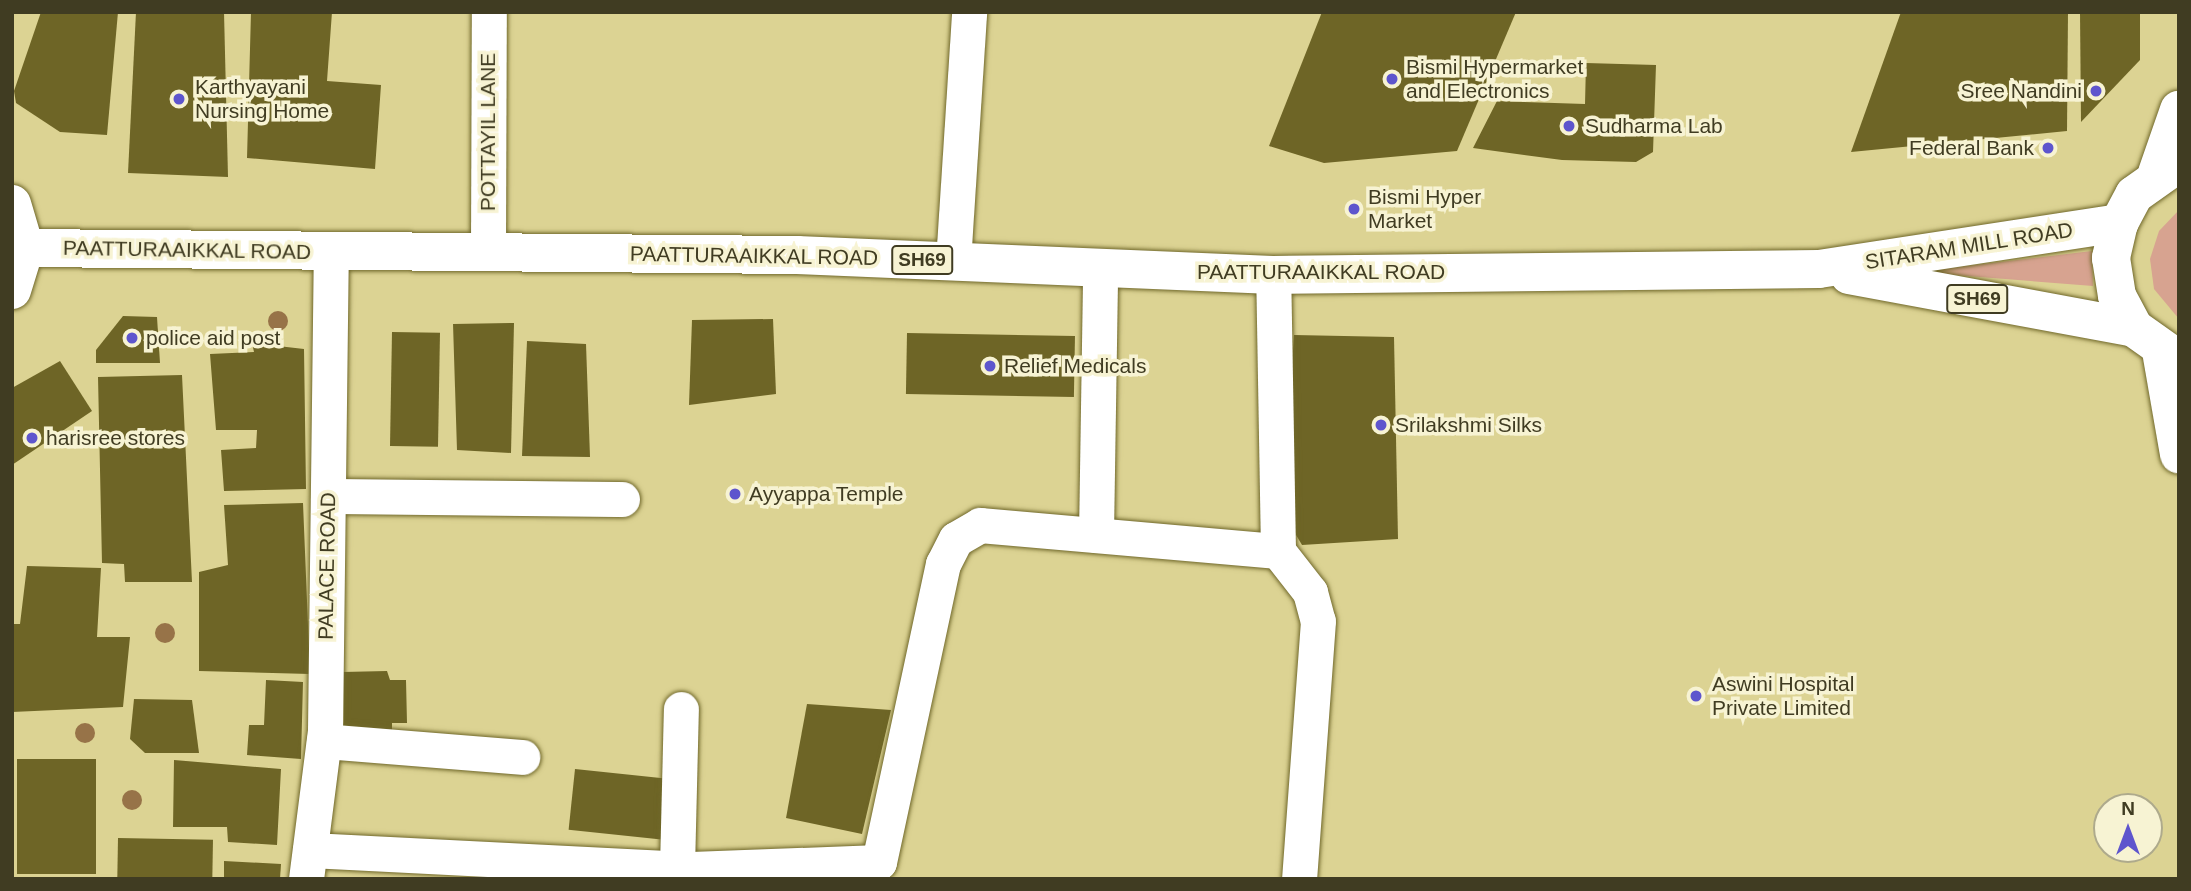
<!DOCTYPE html>
<html>
<head>
<meta charset="utf-8">
<style>
  body { margin:0 }
  #map { position:relative; width:2191px; height:891px; overflow:hidden; background:#dcd393; font-family:Helvetica,sans-serif }
  div>[style] { position:absolute }
  .green>* { inset:0; background:#d7a390 }
  .building>* { inset:0; background:#6e6526; transform-origin:0 0 }
  .roads { filter:drop-shadow(0 0 2px #70682a) drop-shadow(0 0 2px #70682a) }
  .street>* { height:35px; margin:-17.5px; padding:0 17.5px; transform-origin:17.5px; border-radius:17.5px; background:#fff }
  .secondary>* { height:38px; margin:-19px; padding:0 19px; transform-origin:19px; border-radius:19px; background:#fff }
  .primary>* { height:38px; margin:-19px; padding:0 19px; transform-origin:19px; border-radius:19px; background:#fff }
  .trees>* { width:20px; height:20px; margin:-10px; border-radius:50%; background:#977348 }
  .dots>* { width:19px; height:19px; translate:-50% -50%; box-sizing:border-box; border:4px solid #f7f3d3; border-radius:50% }
  span { translate:-50% -50%; white-space:nowrap; text-align:center; line-height:1.15; -webkit-text-stroke:7px #f7f3d3; paint-order:stroke }
  .shield-label span { padding:2px 5px; background:#f7f3d3; border:2px solid; border-radius:5px; -webkit-text-stroke-width:0 }
  .shield-label { font-size:19px; color:#403c22; font-weight:700 }
  .poi-label { font-size:21px; color:#403c22 }
  .left { translate:0 -50%; text-align:left }
  .right { translate:-100% -50%; text-align:right }
  .street-label { font-size:21px; color:#403c22 }
  .frame { position:absolute; inset:0; border:14px solid #403c22; pointer-events:none }
  .north { position:absolute; left:2093px; top:793px; width:70px; height:70px; box-sizing:border-box; background:#f7f3d3; border:2px solid #aeaa8c; border-radius:50%; rotate:0deg; font-size:19px; font-weight:700; line-height:28px; text-align:center; color:#403c22 }
  .north::after { content:''; display:block; margin:auto; width:24px; height:32px; background:#5e55cd; clip-path:polygon(50% 0,100% 100%,50% 72%,0 100%) }
</style>
</head>
<body>
<div id="map">
  <div class="green">
    <i style="clip-path:polygon(2179px 210px,2179px 319px,2154px 289px,2150px 259px,2159px 231px)"></i>
    <i style="clip-path:polygon(2092px 251px,2093px 286px,1916px 272px)"></i>
  </div>
  <div class="building">
    <i style="clip-path:polygon(41px 12px,118px 12px,107px 135px,60px 132px,16px 103px,14px 91px)"></i>
    <i style="clip-path:polygon(136px 12px,224px 12px,228px 177px,128px 173px)"></i>
    <i style="clip-path:polygon(251px 12px,332px 12px,327px 81px,381px 85px,375px 169px,247px 158px)"></i>
    <i style="clip-path:polygon(1322px 12px,1516px 12px,1457px 151px,1324px 163px,1269px 146px)"></i>
    <i style="clip-path:polygon(1901px 12px,2068px 12px,2067px 131px,1851px 152px)"></i>
    <i style="clip-path:polygon(2080px 12px,2140px 12px,2140px 60px,2081px 122px)"></i>
    <i style="clip-path:polygon(1586px 63px,1656px 65px,1653px 152px,1636px 162px,1562px 160px,1473px 148px,1497px 101px,1585px 104px)"></i>
    <i style="clip-path:polygon(123px 316px,157px 317px,160px 363px,96px 363px,96px 350px)"></i>
    <i style="clip-path:polygon(773px 319px,776px 394px,689px 405px,692px 320px)"></i>
    <i style="clip-path:polygon(514px 323px,511px 453px,457px 450px,453px 324px)"></i>
    <i style="left:392px;top:332px;width:48px;height:114px;rotate:1deg"></i>
    <i style="left:907px;top:333px;width:168px;height:61px;rotate:1deg"></i>
    <i style="clip-path:polygon(1294px 335px,1394px 337px,1398px 539px,1302px 545px,1283px 513px)"></i>
    <i style="clip-path:polygon(527px 341px,586px 344px,590px 457px,522px 456px)"></i>
    <i style="clip-path:polygon(252px 343px,304px 349px,306px 489px,224px 491px,221px 450px,256px 448px,257px 430px,216px 430px,210px 354px,254px 352px)"></i>
    <i style="clip-path:polygon(60px 361px,92px 411px,12px 465px,12px 388px)"></i>
    <i style="clip-path:polygon(182px 375px,192px 582px,125px 582px,124px 564px,102px 563px,98px 377px)"></i>
    <i style="clip-path:polygon(303px 503px,310px 674px,199px 671px,199px 572px,228px 565px,224px 505px)"></i>
    <i style="clip-path:polygon(27px 566px,101px 568px,97px 637px,130px 637px,123px 707px,12px 712px,12px 624px,20px 624px)"></i>
    <i style="clip-path:polygon(387px 671px,390px 680px,406px 680px,407px 723px,392px 723px,392px 736px,344px 736px,343px 672px)"></i>
    <i style="clip-path:polygon(266px 680px,303px 682px,301px 759px,247px 755px,249px 725px,264px 725px)"></i>
    <i style="clip-path:polygon(134px 699px,192px 700px,199px 753px,145px 753px,130px 739px)"></i>
    <i style="clip-path:polygon(807px 704px,891px 710px,862px 834px,786px 818px)"></i>
    <i style="left:17px;top:759px;width:79px;height:115px"></i>
    <i style="clip-path:polygon(174px 760px,281px 769px,277px 845px,228px 842px,227px 827px,173px 827px)"></i>
    <i style="left:575px;top:769px;width:98px;height:61px;rotate:6deg"></i>
    <i style="left:118px;top:838px;width:95px;height:41px;rotate:1deg"></i>
    <i style="clip-path:polygon(224px 861px,281px 864px,280px 879px,224px 879px)"></i>
  </div>
  <div class="roads">
    <div class="street">
      <i style="left:488px;top:251px;width:239px;rotate:-89.8deg"></i>
      <i style="left:953px;top:262px;width:251px;rotate:-86.3deg"></i>
      <i style="left:328px;top:496px;width:294px;rotate:0.6deg"></i>
      <i style="left:1096px;top:535px;width:267px;rotate:-89.1deg"></i>
      <i style="left:1278px;top:551px;width:52px;rotate:52deg"></i>
      <i style="left:1310px;top:592px;width:30px;rotate:75deg"></i>
      <i style="left:1318px;top:621px;width:259px;rotate:94.2deg"></i>
      <i style="left:324px;top:741px;width:199px;rotate:4.6deg"></i>
      <i style="left:310px;top:850px;width:381px;rotate:2.9deg"></i>
      <i style="left:691px;top:869px;width:188px;rotate:-2.1deg"></i>
      <i style="left:879px;top:862px;width:305px;rotate:-77.9deg"></i>
      <i style="left:943px;top:564px;width:28px;rotate:-63deg"></i>
      <i style="left:956px;top:539px;width:28px;rotate:-30deg"></i>
      <i style="left:980px;top:525px;width:299px;rotate:5deg"></i>
      <i style="left:1278px;top:551px;width:276px;rotate:-91deg"></i>
      <i style="left:677px;top:868px;width:159px;rotate:-88.6deg"></i>
      <i style="left:306px;top:879px;width:150px;rotate:-82.7deg"></i>
      <i style="left:325px;top:730px;width:478px;rotate:-89.3deg"></i>
    </div>
    <div class="secondary">
      <i style="left:2157px;top:173px;width:67px;rotate:-70.8deg"></i>
    </div>
    <div class="primary">
      <i style="left:2179px;top:163px;width:55px;rotate:144.6deg"></i>
      <i style="left:2134px;top:195px;width:32px;rotate:118deg"></i>
      <i style="left:2119px;top:223px;width:36px;rotate:103deg"></i>
      <i style="left:2111px;top:258px;width:38px;rotate:81deg"></i>
      <i style="left:2117px;top:296px;width:36px;rotate:62deg"></i>
      <i style="left:2134px;top:328px;width:55px;rotate:35.4deg"></i>
      <i style="left:12px;top:204px;width:46px;rotate:73.5deg"></i>
      <i style="left:25px;top:248px;width:44px;rotate:107.2deg"></i>
      <i style="left:25px;top:248px;width:772px;rotate:0.52deg"></i>
      <i style="left:797px;top:255px;width:476px;rotate:2.4deg"></i>
      <i style="left:1273px;top:275px;width:546px;rotate:-0.63deg"></i>
      <i style="left:1819px;top:269px;width:304px;rotate:-8.7deg"></i>
      <i style="left:1849px;top:275px;width:290px;rotate:10.5deg"></i>
      <i style="left:2161px;top:351px;width:105px;rotate:80.1deg"></i>
    </div>
  </div>
  <div class="trees">
    <i style="left:278px;top:321px"></i>
    <i style="left:165px;top:633px"></i>
    <i style="left:85px;top:733px"></i>
    <i style="left:132px;top:800px"></i>
  </div>
  <div class="dots">
    <i style="left:1392px;top:79px;background:#5e55cd"></i>
    <i style="left:2096px;top:91px;background:#5e55cd"></i>
    <i style="left:179px;top:99px;background:#5e55cd"></i>
    <i style="left:1569px;top:126px;background:#5e55cd"></i>
    <i style="left:2048px;top:148px;background:#5e55cd"></i>
    <i style="left:1354px;top:209px;background:#5e55cd"></i>
    <i style="left:132px;top:338px;background:#5e55cd"></i>
    <i style="left:990px;top:366px;background:#5e55cd"></i>
    <i style="left:1381px;top:425px;background:#5e55cd"></i>
    <i style="left:32px;top:438px;background:#5e55cd"></i>
    <i style="left:735px;top:494px;background:#5e55cd"></i>
    <i style="left:1696px;top:696px;background:#5e55cd"></i>
  </div>
  <div class="shield-label">
    <span style="left:922px;top:260px">SH69</span>
    <span style="left:1977px;top:299px">SH69</span>
  </div>
  <div class="poi-label">
    <span class="left" style="left:1406px;top:79px">Bismi Hypermarket<br>and Electronics</span>
    <span class="left" style="left:195px;top:99px">Karthyayani<br>Nursing Home</span>
    <span class="right" style="left:2082px;top:91px">Sree Nandini</span>
    <span class="left" style="left:1585px;top:126px">Sudharma Lab</span>
    <span class="right" style="left:2034px;top:148px">Federal Bank</span>
    <span class="left" style="left:1368px;top:209px">Bismi Hyper<br>Market</span>
    <span class="left" style="left:146px;top:338px">police aid post</span>
    <span class="left" style="left:1004px;top:366px">Relief Medicals</span>
    <span class="left" style="left:1395px;top:425px">Srilakshmi Silks</span>
    <span class="left" style="left:46px;top:438px">harisree stores</span>
    <span class="left" style="left:749px;top:494px">Ayyappa Temple</span>
    <span class="left" style="left:1712px;top:696px">Aswini Hospital<br>Private Limited</span>
  </div>
  <div class="street-label">
    <span style="left:488px;top:132px;rotate:-90deg">POTTAYIL LANE</span>
    <span style="left:1969px;top:246px;rotate:-9deg">SITARAM MILL ROAD</span>
    <span style="left:187px;top:250px;rotate:1deg">PAATTURAAIKKAL ROAD</span>
    <span style="left:754px;top:256px;rotate:1deg">PAATTURAAIKKAL ROAD</span>
    <span style="left:1321px;top:272px">PAATTURAAIKKAL ROAD</span>
    <span style="left:327px;top:566px;rotate:-89deg">PALACE ROAD</span>
  </div>
  <div class="frame"></div>
  <div class="north">N</div>
</div>
</body>
</html>
